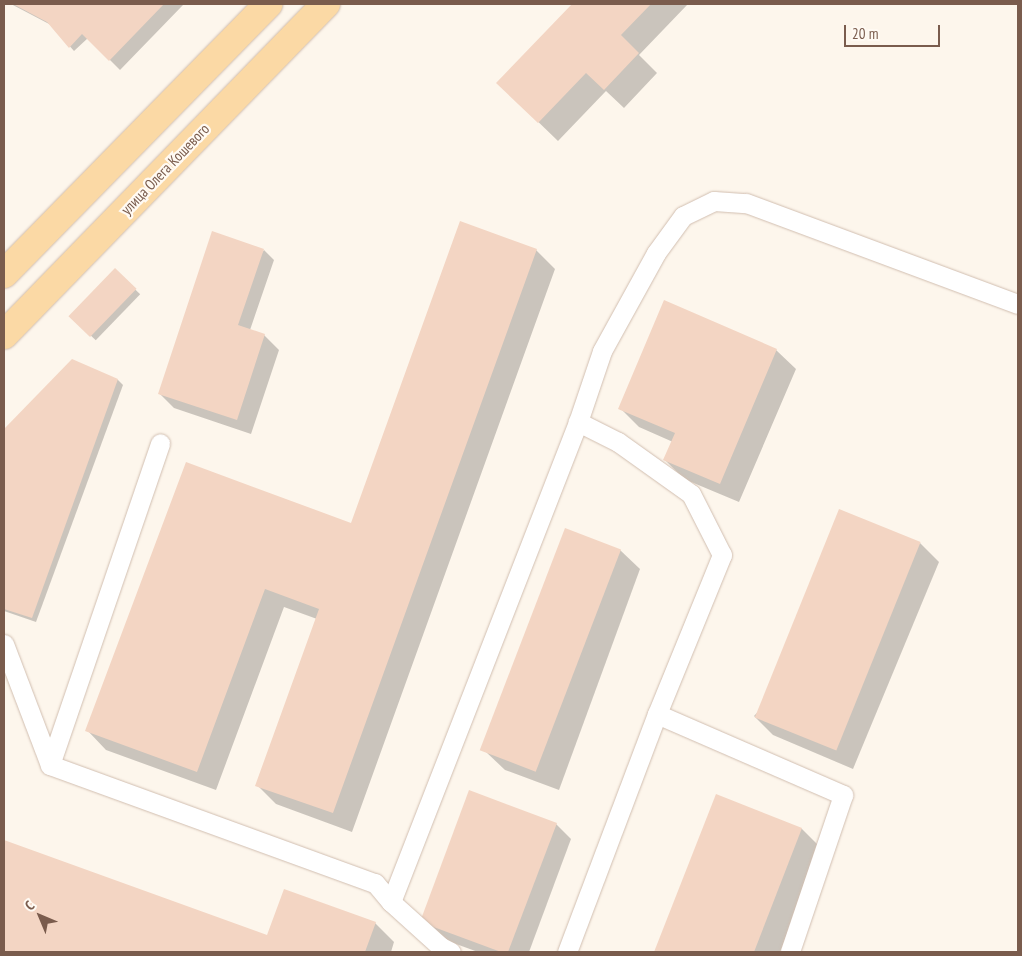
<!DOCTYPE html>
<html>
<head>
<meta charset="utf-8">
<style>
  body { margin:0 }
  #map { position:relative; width:1022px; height:956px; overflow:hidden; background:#fdf6ec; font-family:"PT Sans Narrow",sans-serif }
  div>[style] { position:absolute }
  .shadow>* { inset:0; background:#0003; transform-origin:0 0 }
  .building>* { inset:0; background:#f3d5c3; transform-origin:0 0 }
  .roads { filter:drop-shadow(0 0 1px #d1beb0) drop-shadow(0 0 1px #d1beb0) }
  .lane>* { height:19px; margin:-9.5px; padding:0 9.5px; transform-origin:9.5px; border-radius:9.5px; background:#fff }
  .primary>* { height:28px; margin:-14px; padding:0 14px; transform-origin:14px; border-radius:14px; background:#fbd9a5 }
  span { translate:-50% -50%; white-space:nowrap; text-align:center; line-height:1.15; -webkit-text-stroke:4.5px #fffaf3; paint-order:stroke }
  .street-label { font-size:15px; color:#7a5c4d }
  .frame { position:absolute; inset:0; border:5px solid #7a5c4d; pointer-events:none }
  .north { position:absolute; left:15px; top:891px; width:50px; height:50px; -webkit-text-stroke:4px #fffaf3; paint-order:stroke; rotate:315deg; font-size:14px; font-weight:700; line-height:20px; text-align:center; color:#7a5c4d }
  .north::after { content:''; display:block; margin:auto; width:18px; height:22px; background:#7a5c4d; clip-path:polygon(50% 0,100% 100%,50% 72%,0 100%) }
  .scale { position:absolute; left:844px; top:25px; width:96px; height:22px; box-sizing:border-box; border:2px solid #7a5c4d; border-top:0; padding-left:6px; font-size:15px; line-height:18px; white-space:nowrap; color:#7a5c4d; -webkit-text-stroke:4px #fffaf3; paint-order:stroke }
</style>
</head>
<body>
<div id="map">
  <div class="shadow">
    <i style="clip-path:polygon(11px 4px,184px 4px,120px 70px,88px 38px,74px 51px,51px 25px)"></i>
    <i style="clip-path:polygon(574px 4px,688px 4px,639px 55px,657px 73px,624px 108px,606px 91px,558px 141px,498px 83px)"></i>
    <i style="clip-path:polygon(264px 250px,274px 260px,250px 330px,264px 335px,279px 350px,251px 434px,174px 408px,159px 393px)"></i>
    <i style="clip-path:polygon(536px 250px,555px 269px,352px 832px,276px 804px,257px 785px,317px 619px,284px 607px,216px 790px,106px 750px,87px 730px,187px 464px,352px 525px)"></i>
    <i style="left:115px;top:270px;width:35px;height:64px;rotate:44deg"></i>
    <i style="clip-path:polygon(776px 350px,796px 369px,739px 502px,684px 479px,665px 460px,673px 442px,639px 427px,620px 408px)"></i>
    <i style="clip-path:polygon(72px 361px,118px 380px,123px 385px,36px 622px,4px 611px,4px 431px)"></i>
    <i style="clip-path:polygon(920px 543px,939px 562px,853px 769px,773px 735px,754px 716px)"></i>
    <i style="clip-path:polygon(620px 550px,640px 569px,559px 790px,505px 770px,485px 751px)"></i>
    <i style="clip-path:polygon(717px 796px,802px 829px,821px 848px,780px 952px,656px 952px)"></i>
    <i style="clip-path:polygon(556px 824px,571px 839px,529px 952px,478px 952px,437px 937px,422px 922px)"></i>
    <i style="clip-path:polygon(4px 841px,268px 937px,375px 923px,394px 942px,391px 952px,4px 952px)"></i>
  </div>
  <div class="building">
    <i style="clip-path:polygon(13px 4px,164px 4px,109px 61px,82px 34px,69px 48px,47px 22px)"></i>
    <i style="clip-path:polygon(572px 4px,651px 4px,621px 35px,639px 53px,604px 90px,586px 73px,538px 123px,496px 83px)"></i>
    <i style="clip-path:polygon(460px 221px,537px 249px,333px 813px,255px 786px,319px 609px,265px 589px,197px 772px,85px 731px,186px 462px,351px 523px)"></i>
    <i style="clip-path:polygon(212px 231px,264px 249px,238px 325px,265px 334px,237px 420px,158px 394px)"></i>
    <i style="left:115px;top:268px;width:30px;height:67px;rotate:44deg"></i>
    <i style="clip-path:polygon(664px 300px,777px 349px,720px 484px,663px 460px,675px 433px,618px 409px)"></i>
    <i style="clip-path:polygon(72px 359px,118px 379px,32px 618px,4px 609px,4px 429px)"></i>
    <i style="left:839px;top:509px;width:88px;height:225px;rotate:22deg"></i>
    <i style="left:565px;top:528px;width:60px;height:238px;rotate:21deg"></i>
    <i style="clip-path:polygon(469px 790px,557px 823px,508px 952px,501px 952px,420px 922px)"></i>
    <i style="clip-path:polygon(716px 794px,802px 828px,754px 952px,654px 952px)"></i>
    <i style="clip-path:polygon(4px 840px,267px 935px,284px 889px,376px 922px,365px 952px,4px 952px)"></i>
  </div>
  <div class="roads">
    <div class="lane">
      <i style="left:4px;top:644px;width:129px;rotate:69.2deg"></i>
      <i style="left:50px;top:765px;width:346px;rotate:20deg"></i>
      <i style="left:375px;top:883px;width:25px;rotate:50deg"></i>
      <i style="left:391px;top:902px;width:67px;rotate:42deg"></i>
      <i style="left:441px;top:947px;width:11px;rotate:27deg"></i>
      <i style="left:657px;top:714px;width:203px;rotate:23.5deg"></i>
      <i style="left:843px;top:795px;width:166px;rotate:108.7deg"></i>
      <i style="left:50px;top:765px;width:340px;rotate:-71.1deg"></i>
      <i style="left:391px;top:902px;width:515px;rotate:-68.71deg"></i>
      <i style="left:578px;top:422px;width:75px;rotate:-71.3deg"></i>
      <i style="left:602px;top:351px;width:112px;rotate:-61.1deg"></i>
      <i style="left:656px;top:253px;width:46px;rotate:-53.9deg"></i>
      <i style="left:683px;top:216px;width:34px;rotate:-26deg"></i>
      <i style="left:714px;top:201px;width:32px;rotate:4deg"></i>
      <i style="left:746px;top:203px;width:290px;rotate:20.4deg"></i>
      <i style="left:567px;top:952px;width:254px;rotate:-69.3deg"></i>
      <i style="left:657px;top:714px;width:172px;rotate:-67.8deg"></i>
      <i style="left:722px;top:555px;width:68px;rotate:-116.9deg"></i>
      <i style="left:691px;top:494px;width:90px;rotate:-144.5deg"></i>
      <i style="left:618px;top:442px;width:45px;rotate:-153.4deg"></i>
    </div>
    <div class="primary">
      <i style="left:4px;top:274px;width:378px;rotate:-45.6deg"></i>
      <i style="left:4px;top:335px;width:462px;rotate:-45.8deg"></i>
    </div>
  </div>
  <div class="street-label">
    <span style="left:165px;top:169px;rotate:-46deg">улица Олега Кошевого</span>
  </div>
  <div class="frame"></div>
  <div class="north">С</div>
  <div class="scale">20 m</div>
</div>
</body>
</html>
